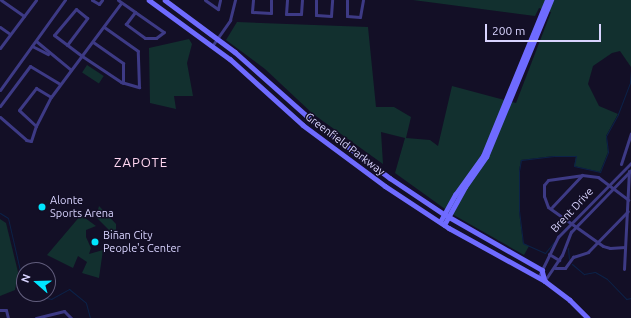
<!DOCTYPE html>
<html>
<head>
<meta charset="utf-8">
<style>
  body { margin:0 }
  #map { position:relative; width:631px; height:318px; overflow:hidden; background:#130f26; font-family:Ubuntu,sans-serif }
  div>[style] { position:absolute }
  .green>* { inset:0; background:#12302f; transform-origin:0 0 }
  .stream>* { height:1px; margin:-0.5px; padding:0 0.5px; transform-origin:0.5px; border-radius:0.5px; background:#0c2248 }
  .minor>* { height:3px; margin:-1.5px; padding:0 1.5px; transform-origin:1.5px; border-radius:1.5px; background:#3d3a85 }
  .secondary>* { height:4.5px; margin:-2.25px; padding:0 2.25px; transform-origin:2.25px; border-radius:2.25px; background:#6f6bff }
  .dots>* { width:11px; height:11px; translate:-50% -50%; box-sizing:border-box; border:2px solid #130f26; border-radius:50% }
  span { translate:-50% -50%; white-space:nowrap; text-align:center; line-height:1.15; -webkit-text-stroke:3px #130f26; paint-order:stroke }
  .street-label { font-size:11px; color:#d9d4ff }
  .poi-label { font-size:11px; color:#d9d4ff }
  .left { translate:0 -50%; text-align:left }
  .quarter-label { font-size:13px; color:#ffd6f0; letter-spacing:1px }
  .north { position:absolute; left:16px; top:262px; width:40px; height:40px; box-sizing:border-box; background:#130f26; border:1px solid #625e7d; border-radius:50%; rotate:290deg; font-size:11px; font-weight:700; line-height:16px; text-align:center; color:#d9d4ff }
  .north::after { content:''; display:block; margin:auto; width:14px; height:18px; background:#00e5ff; clip-path:polygon(50% 0,100% 100%,50% 72%,0 100%) }
  .scale { position:absolute; left:485px; top:24px; width:116px; height:18px; box-sizing:border-box; border:2px solid #d9d4ff; border-top:0; padding-left:5px; font-size:12px; line-height:14px; white-space:nowrap; color:#d9d4ff; -webkit-text-stroke:3px #130f26; paint-order:stroke }
</style>
</head>
<body>
<div id="map">
  <div class="green">
    <i style="clip-path:polygon(413px 0,631px 0,631px 67px,620px 51px,612px 53px,593px 66px,588px 84px,599px 106px,618px 114px,606px 136px,608px 152px,600px 172px,574px 166px,576px 156px,554px 156px,521px 160px,519px 171px,519px 211px,523px 243px,529px 246px,524px 255px,452px 214px,395px 173px,405px 138px,381px 132px,383px 164px,313px 114px,265px 69px,226px 40px,237px 22px,368px 27px,376px 107px,394px 107px,411px 117px,406px 138px,430px 140px,438px 146px,452px 86px,516px 103px,551px 12px,539px 8px,535px 16px)"></i>
    <i style="clip-path:polygon(189px 39px,192px 44px,187px 63px,193px 96px,174px 96px,176px 109px,150px 103px,149px 48px)"></i>
    <i style="left:87px;top:65px;width:20px;height:9px;rotate:33deg"></i>
    <i style="clip-path:polygon(99px 206px,116px 224px,116px 237px,96px 217px)"></i>
    <i style="clip-path:polygon(81px 215px,96px 226px,86px 230px,86px 237px,91px 248px,89px 254px,103px 250px,99px 278px,82px 273px,87px 262px,78px 256px,73px 268px,47px 255px)"></i>
    <i style="clip-path:polygon(0 219px,6px 223px,18px 272px,15px 290px,0 296px)"></i>
  </div>
  <div class="stream">
    <i style="left:0;top:213px;width:9px;rotate:32deg"></i>
    <i style="left:8px;top:218px;width:72px;rotate:77.1deg"></i>
    <i style="left:554px;top:242px;width:14px;rotate:129deg"></i>
    <i style="left:545px;top:253px;width:24px;rotate:-156deg"></i>
    <i style="left:523px;top:243px;width:32px;rotate:-97deg"></i>
    <i style="left:519px;top:211px;width:40px;rotate:-90deg"></i>
    <i style="left:519px;top:171px;width:11px;rotate:-80deg"></i>
    <i style="left:521px;top:160px;width:33px;rotate:-7deg"></i>
    <i style="left:554px;top:156px;width:22px"></i>
    <i style="left:576px;top:156px;width:10px;rotate:101deg"></i>
    <i style="left:574px;top:166px;width:27px;rotate:13deg"></i>
    <i style="left:600px;top:172px;width:22px;rotate:-68deg"></i>
    <i style="left:608px;top:152px;width:16px;rotate:-97deg"></i>
    <i style="left:606px;top:136px;width:25px;rotate:-61deg"></i>
    <i style="left:618px;top:114px;width:34px;rotate:-69deg"></i>
    <i style="left:630px;top:82px;width:12px;rotate:-85deg"></i>
    <i style="left:568px;top:248px;width:11px;rotate:85deg"></i>
    <i style="left:572px;top:264px;width:16px;rotate:40deg"></i>
    <i style="left:584px;top:274px;width:11px;rotate:-10deg"></i>
    <i style="left:595px;top:272px;width:14px;rotate:30deg"></i>
    <i style="left:607px;top:279px;width:28px;rotate:46deg"></i>
    <i style="left:626px;top:299px;width:5px;rotate:-11deg"></i>
    <i style="left:30px;top:294px;width:22px;rotate:13deg"></i>
    <i style="left:51px;top:299px;width:21px;rotate:-29deg"></i>
    <i style="left:69px;top:289px;width:22px;rotate:39deg"></i>
    <i style="left:86px;top:303px;width:16px;rotate:75deg"></i>
  </div>
  <div class="minor">
    <i style="left:1px;top:0;width:28px;rotate:35deg"></i>
    <i style="left:92px;top:0;width:8px;rotate:30deg"></i>
    <i style="left:99px;top:4px;width:5px;rotate:-53deg"></i>
    <i style="left:118px;top:0;width:21px;rotate:35deg"></i>
    <i style="left:135px;top:12px;width:35px;rotate:35deg"></i>
    <i style="left:164px;top:32px;width:10px;rotate:143deg"></i>
    <i style="left:156px;top:38px;width:11px;rotate:180deg"></i>
    <i style="left:145px;top:38px;width:24px;rotate:-144deg"></i>
    <i style="left:126px;top:24px;width:15px;rotate:-53deg"></i>
    <i style="left:205px;top:0;width:16px;rotate:35deg"></i>
    <i style="left:218px;top:9px;width:9px;rotate:-77deg"></i>
    <i style="left:253px;top:0;width:12px;rotate:95deg"></i>
    <i style="left:252px;top:12px;width:19px;rotate:3deg"></i>
    <i style="left:271px;top:13px;width:13px;rotate:-90deg"></i>
    <i style="left:287px;top:0;width:14px;rotate:94deg"></i>
    <i style="left:286px;top:14px;width:15px"></i>
    <i style="left:301px;top:14px;width:14px;rotate:-86deg"></i>
    <i style="left:316px;top:0;width:15px;rotate:90deg"></i>
    <i style="left:316px;top:15px;width:15px;rotate:4deg"></i>
    <i style="left:331px;top:16px;width:16px;rotate:-86deg"></i>
    <i style="left:347px;top:0;width:16px;rotate:90deg"></i>
    <i style="left:347px;top:16px;width:13px;rotate:4deg"></i>
    <i style="left:360px;top:17px;width:17px;rotate:-80deg"></i>
    <i style="left:0;top:27px;width:12px;rotate:35deg"></i>
    <i style="left:36px;top:41px;width:45px;rotate:39.6deg"></i>
    <i style="left:93px;top:42px;width:37px;rotate:35deg"></i>
    <i style="left:123px;top:63px;width:20px;rotate:90deg"></i>
    <i style="left:67px;top:45px;width:34px;rotate:-53deg"></i>
    <i style="left:87px;top:18px;width:14px;rotate:-141deg"></i>
    <i style="left:76px;top:9px;width:34px;rotate:130deg"></i>
    <i style="left:54px;top:35px;width:35px;rotate:37deg"></i>
    <i style="left:82px;top:56px;width:47px;rotate:33.7deg"></i>
    <i style="left:121px;top:82px;width:19px;rotate:16deg"></i>
    <i style="left:139px;top:87px;width:36px;rotate:-92deg"></i>
    <i style="left:138px;top:51px;width:42px;rotate:-144.8deg"></i>
    <i style="left:32px;top:46px;width:18px;rotate:27deg"></i>
    <i style="left:212px;top:46px;width:32px;rotate:-55deg"></i>
    <i style="left:230px;top:20px;width:21px;rotate:-76deg"></i>
    <i style="left:0;top:48px;width:60px;rotate:-53.1deg"></i>
    <i style="left:0;top:90px;width:111px;rotate:-54.2deg"></i>
    <i style="left:0;top:106px;width:50px;rotate:-53.1deg"></i>
    <i style="left:30px;top:66px;width:35px;rotate:31deg"></i>
    <i style="left:0;top:117px;width:35px;rotate:41deg"></i>
    <i style="left:26px;top:140px;width:5px;rotate:11deg"></i>
    <i style="left:31px;top:141px;width:16px;rotate:-72deg"></i>
    <i style="left:36px;top:126px;width:33px;rotate:-63deg"></i>
    <i style="left:51px;top:97px;width:117px;rotate:-53.3deg"></i>
    <i style="left:36px;top:126px;width:23px;rotate:-137deg"></i>
    <i style="left:19px;top:110px;width:28px;rotate:-52deg"></i>
    <i style="left:36px;top:88px;width:17px;rotate:31deg"></i>
    <i style="left:621px;top:164px;width:32px;rotate:-72deg"></i>
    <i style="left:552px;top:207px;width:44px;rotate:-46.8deg"></i>
    <i style="left:625px;top:247px;width:15px;rotate:176deg"></i>
    <i style="left:610px;top:248px;width:7px;rotate:-164deg"></i>
    <i style="left:603px;top:246px;width:67px;rotate:-144.7deg"></i>
    <i style="left:548px;top:207px;width:12px;rotate:-110deg"></i>
    <i style="left:544px;top:196px;width:11px;rotate:-90deg"></i>
    <i style="left:544px;top:185px;width:6px;rotate:-51deg"></i>
    <i style="left:548px;top:180px;width:34px;rotate:-8deg"></i>
    <i style="left:582px;top:175px;width:16px;rotate:7deg"></i>
    <i style="left:598px;top:177px;width:38px;rotate:37deg"></i>
    <i style="left:549px;top:254px;width:12px;rotate:31deg"></i>
    <i style="left:555px;top:268px;width:10px"></i>
    <i style="left:565px;top:268px;width:14px;rotate:-54deg"></i>
    <i style="left:573px;top:257px;width:16px;rotate:-18deg"></i>
    <i style="left:588px;top:252px;width:57px;rotate:-45.7deg"></i>
    <i style="left:624px;top:269px;width:98px;rotate:-87.1deg"></i>
    <i style="left:538px;top:278px;width:46px;rotate:-64deg"></i>
    <i style="left:558px;top:237px;width:104px;rotate:-45.4deg"></i>
    <i style="left:545px;top:280px;width:30px;rotate:-56deg"></i>
    <i style="left:562px;top:255px;width:25px;rotate:-69deg"></i>
    <i style="left:571px;top:232px;width:86px;rotate:-45.9deg"></i>
    <i style="left:0;top:310px;width:6px"></i>
    <i style="left:6px;top:310px;width:8px;rotate:76deg"></i>
    <i style="left:36px;top:318px;width:29px;rotate:-14deg"></i>
    <i style="left:64px;top:311px;width:10px;rotate:45deg"></i>
  </div>
  <div class="secondary">
    <i style="left:149px;top:0;width:100px;rotate:36.1deg"></i>
    <i style="left:230px;top:59px;width:98px;rotate:42.1deg"></i>
    <i style="left:303px;top:125px;width:102px;rotate:36.6deg"></i>
    <i style="left:385px;top:186px;width:77px;rotate:33.3deg"></i>
    <i style="left:449px;top:228px;width:110px;rotate:28.9deg"></i>
    <i style="left:545px;top:281px;width:31px;rotate:37deg"></i>
    <i style="left:570px;top:300px;width:25px;rotate:45deg"></i>
    <i style="left:165px;top:0;width:87px;rotate:36.6deg"></i>
    <i style="left:235px;top:52px;width:95px;rotate:41.6deg"></i>
    <i style="left:306px;top:115px;width:105px;rotate:36.9deg"></i>
    <i style="left:390px;top:178px;width:65px;rotate:33.7deg"></i>
    <i style="left:444px;top:214px;width:113px;rotate:29.7deg"></i>
    <i style="left:542px;top:270px;width:11px;rotate:75deg"></i>
    <i style="left:440px;top:222px;width:31px;rotate:-61deg"></i>
    <i style="left:455px;top:195px;width:48px;rotate:-54.3deg"></i>
    <i style="left:483px;top:156px;width:169px;rotate:-67.7deg"></i>
    <i style="left:444px;top:225px;width:43px;rotate:-61.1deg"></i>
    <i style="left:465px;top:187px;width:37px;rotate:-55deg"></i>
    <i style="left:486px;top:157px;width:170px;rotate:-67.5deg"></i>
  </div>
  <div class="dots">
    <i style="left:42px;top:207px;background:#00e5ff"></i>
    <i style="left:95px;top:242px;background:#00e5ff"></i>
  </div>
  <div class="street-label">
    <span style="left:345px;top:144px;rotate:37deg">Greenfield Parkway</span>
    <span style="left:572px;top:210px;rotate:-47deg">Brent Drive</span>
  </div>
  <div class="poi-label">
    <span class="left" style="left:50px;top:207px">Alonte<br>Sports Arena</span>
    <span class="left" style="left:103px;top:242px">Biñan City<br>People's Center</span>
  </div>
  <div class="quarter-label">
    <span style="left:141px;top:162px">ZAPOTE</span>
  </div>
  <div class="north">N</div>
  <div class="scale">200 m</div>
</div>
</body>
</html>
